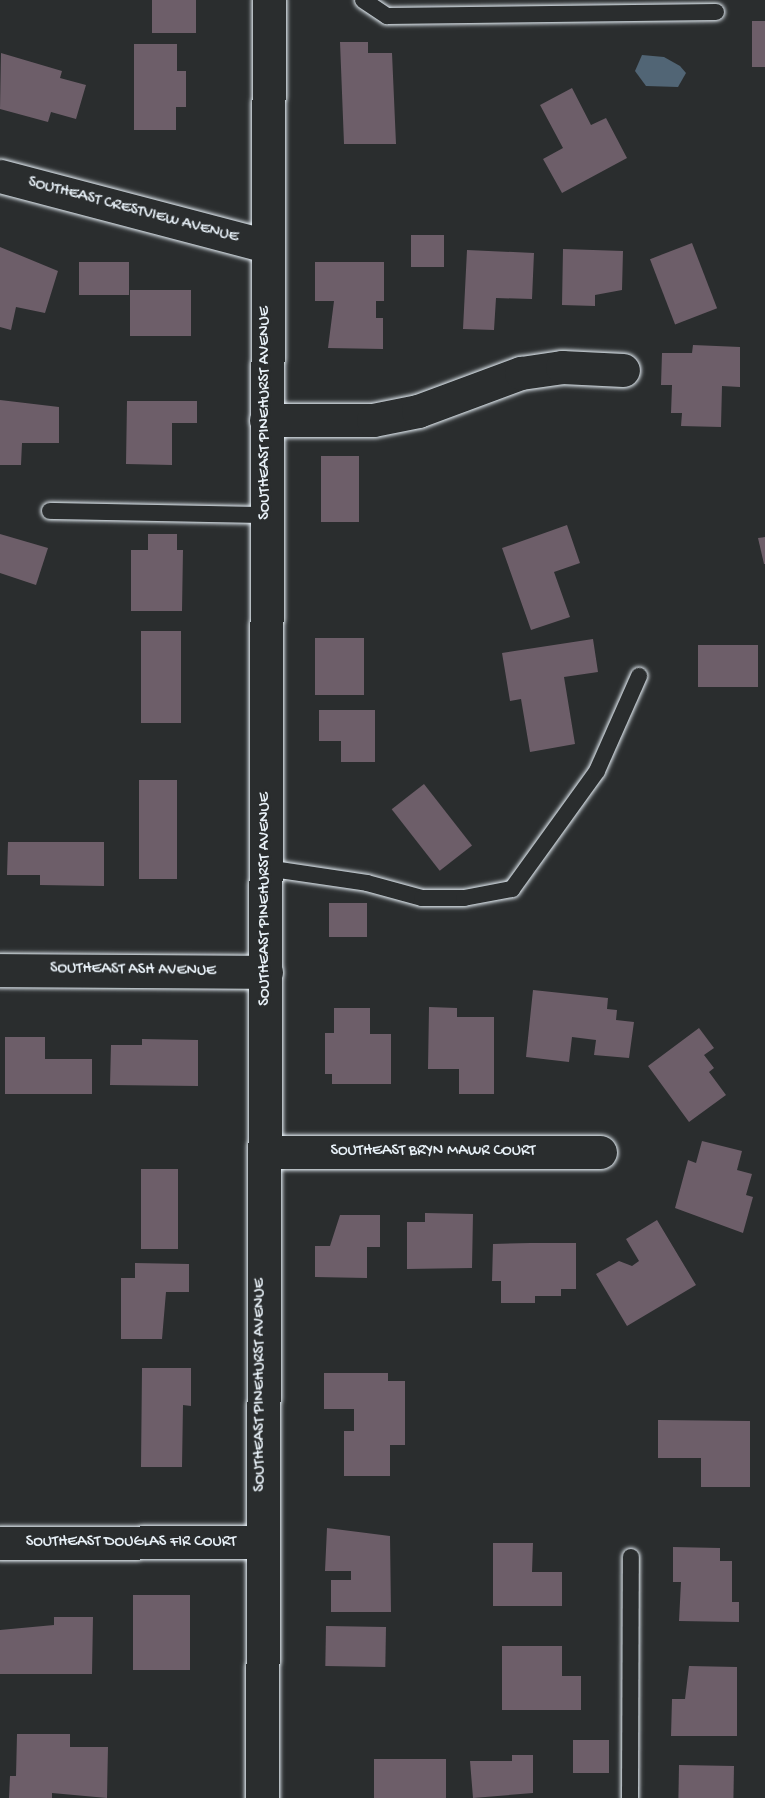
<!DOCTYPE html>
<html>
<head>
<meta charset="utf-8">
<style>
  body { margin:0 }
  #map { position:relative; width:765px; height:1798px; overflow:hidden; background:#2a2d2e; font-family:"Gochi Hand",sans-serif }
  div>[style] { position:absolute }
  .water>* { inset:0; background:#516575 }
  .building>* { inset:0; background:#6d5e69; transform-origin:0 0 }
  .roads { filter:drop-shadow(0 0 2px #e8f1f8) drop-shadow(0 0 2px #e8f1f8) }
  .lane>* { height:16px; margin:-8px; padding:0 8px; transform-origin:8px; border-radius:8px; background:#2a2d2e }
  .street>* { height:33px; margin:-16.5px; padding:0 16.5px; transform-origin:16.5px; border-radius:16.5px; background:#2a2d2e }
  span { translate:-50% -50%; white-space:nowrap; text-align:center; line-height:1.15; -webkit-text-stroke:5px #2a2d2e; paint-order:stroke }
  .street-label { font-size:16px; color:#e8f1f8 }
</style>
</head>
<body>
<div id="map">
  <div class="water">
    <i style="clip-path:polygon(642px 55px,664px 57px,680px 66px,686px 73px,678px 87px,646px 86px,635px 71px)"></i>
  </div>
  <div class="building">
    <i style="left:152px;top:0;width:44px;height:33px"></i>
    <i style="left:752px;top:21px;width:13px;height:46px"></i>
    <i style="clip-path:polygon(340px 42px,368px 42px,368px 53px,392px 53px,396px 144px,344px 144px)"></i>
    <i style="clip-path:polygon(134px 44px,177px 44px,177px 71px,186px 71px,186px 107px,176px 107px,176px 130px,134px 130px)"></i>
    <i style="clip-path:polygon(1px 53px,62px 71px,60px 78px,86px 85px,76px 119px,51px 112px,48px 122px,0 109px)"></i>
    <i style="clip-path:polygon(572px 88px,591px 125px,606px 118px,627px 158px,562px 193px,543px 159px,563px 148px,540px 105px)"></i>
    <i style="left:411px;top:235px;width:33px;height:32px"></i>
    <i style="left:692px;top:243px;width:70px;height:45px;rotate:69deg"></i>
    <i style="clip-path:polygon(0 247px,58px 271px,45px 313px,16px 307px,11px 330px,0 327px)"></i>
    <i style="clip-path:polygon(563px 249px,623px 251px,622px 290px,595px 295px,595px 306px,562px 305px)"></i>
    <i style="clip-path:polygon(467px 250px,534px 253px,532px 299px,496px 298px,494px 330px,463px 329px)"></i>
    <i style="left:79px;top:262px;width:50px;height:33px"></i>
    <i style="clip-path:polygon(315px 262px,384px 262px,384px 301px,376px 301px,376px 318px,383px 318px,383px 349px,328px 348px,334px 301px,315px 301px)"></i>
    <i style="left:130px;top:290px;width:61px;height:46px"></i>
    <i style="clip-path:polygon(693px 345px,740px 347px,740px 387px,722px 386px,721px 427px,681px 426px,682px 413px,671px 413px,672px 385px,661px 385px,662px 353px,692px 353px)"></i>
    <i style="clip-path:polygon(0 400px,59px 407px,59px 443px,22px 443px,21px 465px,0 465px)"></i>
    <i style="clip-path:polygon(127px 401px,197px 401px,197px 423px,172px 423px,172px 465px,126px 464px)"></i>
    <i style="left:321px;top:456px;width:38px;height:66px"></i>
    <i style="clip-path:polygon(567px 525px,580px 563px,554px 572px,570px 617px,531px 630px,502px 548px)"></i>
    <i style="clip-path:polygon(0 534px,48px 548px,36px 585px,0 573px)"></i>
    <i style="clip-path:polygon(148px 534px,177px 534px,177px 550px,183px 550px,182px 611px,131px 611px,131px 550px,148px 550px)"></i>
    <i style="clip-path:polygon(765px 537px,765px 564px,764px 564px,758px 538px)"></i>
    <i style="left:141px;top:631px;width:40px;height:92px"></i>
    <i style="left:315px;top:638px;width:49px;height:57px"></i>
    <i style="clip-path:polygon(593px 639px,598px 672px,564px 677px,575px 744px,530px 752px,521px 699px,510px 701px,502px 653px)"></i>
    <i style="left:698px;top:645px;width:60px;height:42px"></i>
    <i style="clip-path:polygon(319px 710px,375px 710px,375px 762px,341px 762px,341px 741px,319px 741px)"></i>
    <i style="left:139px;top:780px;width:38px;height:99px"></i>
    <i style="left:424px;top:784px;width:78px;height:41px;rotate:52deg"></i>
    <i style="clip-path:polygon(8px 842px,104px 842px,104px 886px,40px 885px,40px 875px,7px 875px)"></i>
    <i style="left:329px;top:903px;width:38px;height:34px"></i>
    <i style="clip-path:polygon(533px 990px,608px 998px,607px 1009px,617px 1010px,616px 1020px,634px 1022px,629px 1058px,594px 1055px,596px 1040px,572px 1037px,569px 1062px,526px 1057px)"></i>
    <i style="clip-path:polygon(429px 1007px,457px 1008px,457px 1017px,494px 1017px,494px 1094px,459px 1094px,459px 1069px,428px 1069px)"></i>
    <i style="clip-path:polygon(334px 1008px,370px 1008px,370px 1034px,391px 1034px,391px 1084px,332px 1084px,332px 1074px,325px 1074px,325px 1033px,334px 1033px)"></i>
    <i style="clip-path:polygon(699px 1028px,714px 1048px,704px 1055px,714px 1068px,709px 1072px,726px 1095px,689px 1122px,648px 1066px)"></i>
    <i style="clip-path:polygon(5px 1037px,45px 1037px,45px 1059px,92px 1059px,92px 1094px,5px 1094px)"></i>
    <i style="clip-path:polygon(142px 1039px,198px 1040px,198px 1086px,110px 1085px,111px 1045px,142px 1045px)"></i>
    <i style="clip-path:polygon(702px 1141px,742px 1151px,737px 1170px,752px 1174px,746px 1195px,753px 1197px,743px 1233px,675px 1208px,688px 1160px,696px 1163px)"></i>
    <i style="left:141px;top:1169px;width:37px;height:80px"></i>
    <i style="clip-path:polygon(425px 1213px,473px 1214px,472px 1268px,407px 1269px,407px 1222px,425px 1222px)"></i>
    <i style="clip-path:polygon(340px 1215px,380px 1215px,380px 1247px,367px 1247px,367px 1278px,315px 1277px,315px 1246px,330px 1246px)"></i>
    <i style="clip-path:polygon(657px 1220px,696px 1285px,627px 1326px,596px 1274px,619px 1261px,632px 1266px,639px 1261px,626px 1239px)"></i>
    <i style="clip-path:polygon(531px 1243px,576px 1243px,576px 1289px,561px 1289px,561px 1296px,535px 1296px,535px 1303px,501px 1303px,501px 1281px,492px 1281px,493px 1244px)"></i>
    <i style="clip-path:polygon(135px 1263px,189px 1264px,189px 1292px,166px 1292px,162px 1339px,121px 1339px,121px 1278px,135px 1278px)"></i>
    <i style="clip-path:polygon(142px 1368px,191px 1368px,191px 1406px,183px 1405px,182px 1467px,141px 1467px)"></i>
    <i style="clip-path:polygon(324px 1373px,388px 1373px,388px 1381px,405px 1381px,405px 1445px,390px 1445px,390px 1476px,344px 1476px,344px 1431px,354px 1431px,354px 1409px,324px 1409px)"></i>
    <i style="clip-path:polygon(658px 1420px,750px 1421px,750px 1487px,701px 1487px,701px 1458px,658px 1458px)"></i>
    <i style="clip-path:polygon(327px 1528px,390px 1536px,391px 1612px,331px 1612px,331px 1580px,351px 1580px,351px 1571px,325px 1571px)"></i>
    <i style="clip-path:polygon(493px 1543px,533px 1543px,532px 1572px,562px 1572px,562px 1606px,493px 1606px)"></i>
    <i style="clip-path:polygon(673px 1547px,720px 1548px,720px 1561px,732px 1561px,732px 1602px,739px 1602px,739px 1622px,679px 1621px,681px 1582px,673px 1582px)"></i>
    <i style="left:133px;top:1595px;width:57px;height:75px"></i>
    <i style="clip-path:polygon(54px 1617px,93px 1617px,92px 1674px,0 1674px,0 1630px,54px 1625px)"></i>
    <i style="left:326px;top:1626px;width:60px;height:40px;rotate:1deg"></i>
    <i style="clip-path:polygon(502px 1646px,562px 1646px,562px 1676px,581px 1676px,581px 1710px,502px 1710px)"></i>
    <i style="clip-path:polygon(689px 1666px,737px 1667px,737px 1736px,671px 1736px,672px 1699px,685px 1699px)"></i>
    <i style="clip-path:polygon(17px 1734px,70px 1734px,70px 1747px,108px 1747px,107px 1798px,52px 1793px,52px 1798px,9px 1798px,10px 1776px,16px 1776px)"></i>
    <i style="left:573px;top:1740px;width:36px;height:33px"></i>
    <i style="clip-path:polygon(512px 1755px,533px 1755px,533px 1793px,473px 1798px,470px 1761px,512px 1761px)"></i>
    <i style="left:374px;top:1759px;width:72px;height:39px"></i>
    <i style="left:679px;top:1765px;width:55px;height:33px;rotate:1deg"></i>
  </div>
  <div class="roads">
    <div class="lane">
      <i style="left:363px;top:0;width:29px;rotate:34deg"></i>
      <i style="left:387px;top:16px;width:329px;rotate:-0.7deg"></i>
      <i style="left:50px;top:511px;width:215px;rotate:1.1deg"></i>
      <i style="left:266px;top:868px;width:102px;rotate:8.4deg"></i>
      <i style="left:367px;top:883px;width:57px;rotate:15.3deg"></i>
      <i style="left:422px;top:898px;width:42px"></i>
      <i style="left:464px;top:898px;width:49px;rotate:-10.6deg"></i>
      <i style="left:512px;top:889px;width:145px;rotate:-54.2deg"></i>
      <i style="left:597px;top:771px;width:104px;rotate:-66.1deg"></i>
      <i style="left:630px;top:1798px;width:241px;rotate:-89.8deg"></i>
    </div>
    <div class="street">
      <i style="left:0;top:176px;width:276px;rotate:14.7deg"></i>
      <i style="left:266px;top:420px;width:107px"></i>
      <i style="left:373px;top:420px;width:46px;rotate:-11.3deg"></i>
      <i style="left:418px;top:411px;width:110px;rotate:-20.3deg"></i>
      <i style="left:521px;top:373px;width:41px;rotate:-8.3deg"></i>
      <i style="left:562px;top:367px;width:61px;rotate:2.8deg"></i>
      <i style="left:0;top:970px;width:266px;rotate:0.4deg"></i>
      <i style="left:266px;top:1152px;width:334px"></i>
      <i style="left:0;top:1543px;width:262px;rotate:-0.2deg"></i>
      <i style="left:262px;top:1798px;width:1798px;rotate:-89.78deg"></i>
    </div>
  </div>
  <div class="street-label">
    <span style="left:133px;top:211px;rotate:15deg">SOUTHEAST CRESTVIEW AVENUE</span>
    <span style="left:266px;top:413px;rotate:-90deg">SOUTHEAST PINEHURST AVENUE</span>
    <span style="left:266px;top:899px;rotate:-90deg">SOUTHEAST PINEHURST AVENUE</span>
    <span style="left:133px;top:971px;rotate:1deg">SOUTHEAST ASH AVENUE</span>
    <span style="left:433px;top:1152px">SOUTHEAST BRYN MAWR COURT</span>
    <span style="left:261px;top:1385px;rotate:-90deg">SOUTHEAST PINEHURST AVENUE</span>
    <span style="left:131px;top:1543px">SOUTHEAST DOUGLAS FIR COURT</span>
  </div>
</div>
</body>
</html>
